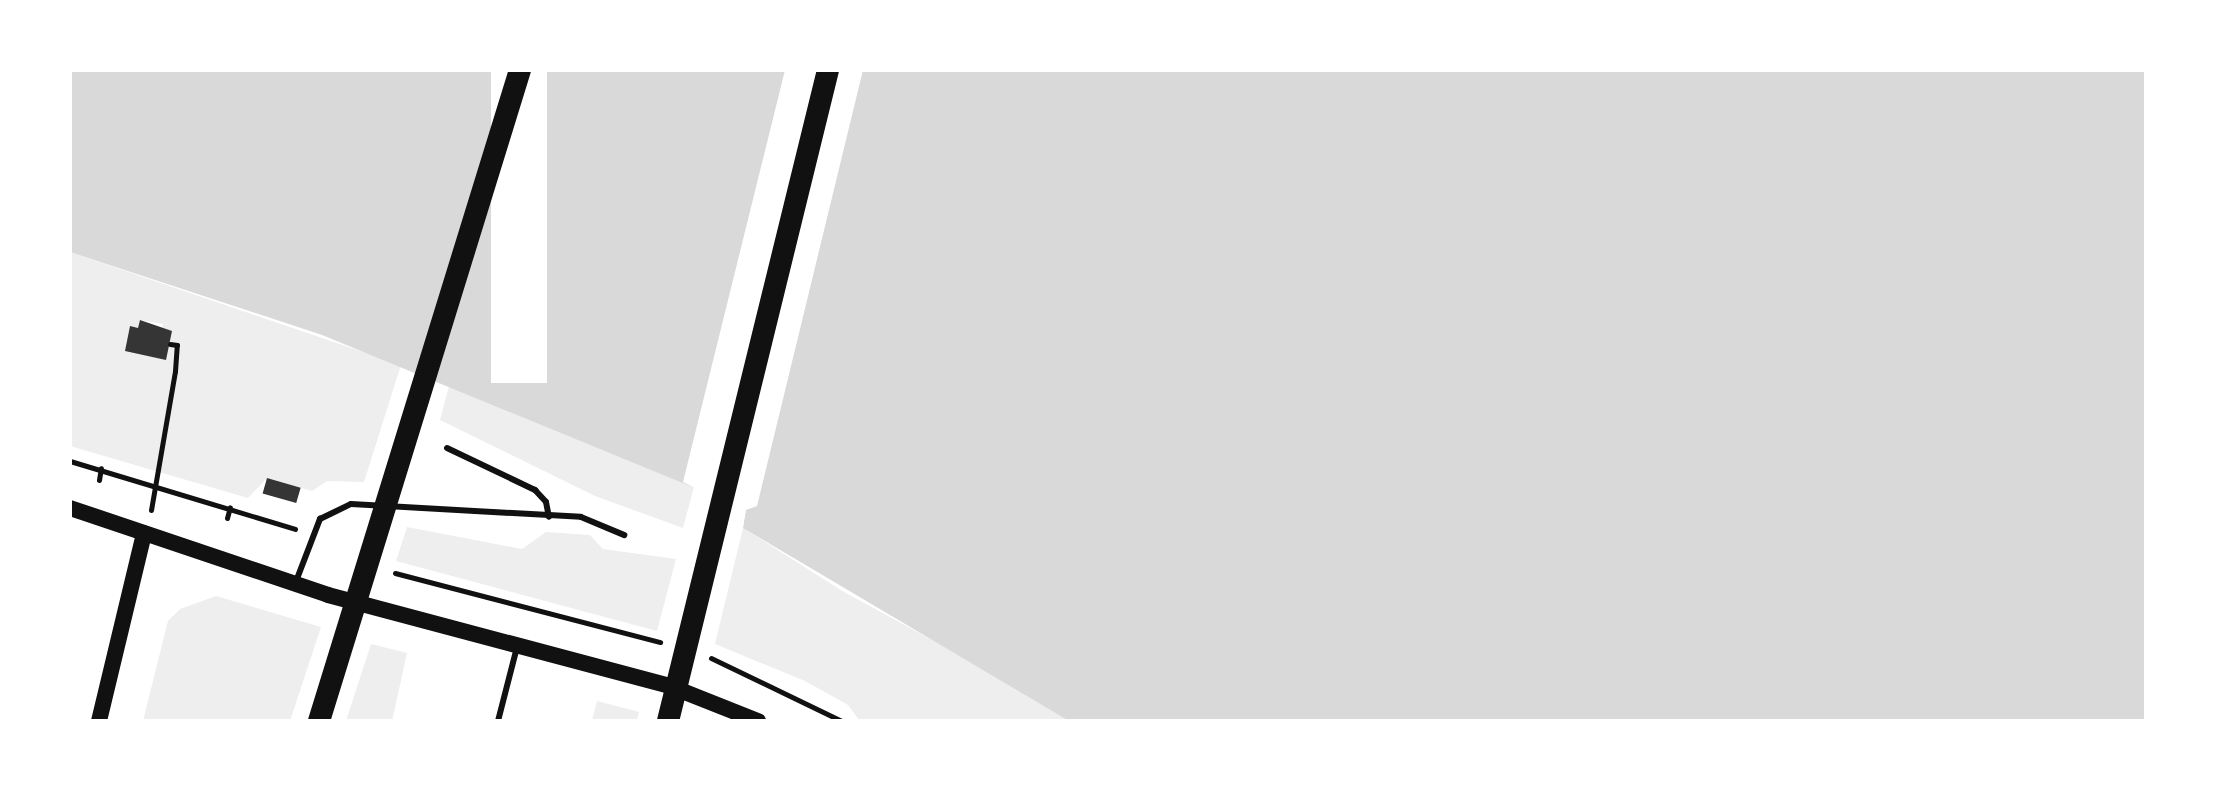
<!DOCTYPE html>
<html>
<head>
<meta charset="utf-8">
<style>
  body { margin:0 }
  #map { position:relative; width:2216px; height:791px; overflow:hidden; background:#fff; font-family:"IBM Plex Serif",serif }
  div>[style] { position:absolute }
  .green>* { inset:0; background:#eee }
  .water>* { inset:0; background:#d9d9d9 }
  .pier>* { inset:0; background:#fff; transform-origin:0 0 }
  .building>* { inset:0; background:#353535; transform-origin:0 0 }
  .path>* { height:5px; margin:-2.5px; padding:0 2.5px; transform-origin:2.5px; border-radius:2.5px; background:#111 }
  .service>* { height:6px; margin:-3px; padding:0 3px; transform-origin:3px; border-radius:3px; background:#111 }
  .secondary>* { height:16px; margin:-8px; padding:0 8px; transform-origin:8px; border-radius:8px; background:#111 }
  .trunk>* { height:22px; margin:-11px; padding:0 11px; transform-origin:11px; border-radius:11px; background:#111 }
  span { translate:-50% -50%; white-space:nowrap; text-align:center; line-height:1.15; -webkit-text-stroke:8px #fff; paint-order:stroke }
  .frame { position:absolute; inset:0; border:72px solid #fff; pointer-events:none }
</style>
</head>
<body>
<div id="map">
  <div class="green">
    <i style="clip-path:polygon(evenodd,70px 252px,401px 365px,364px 482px,327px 481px,312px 491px,267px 478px,248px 498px,70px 446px,70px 252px,140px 320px,163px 324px,162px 329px,126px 351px,130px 327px,138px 328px,140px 320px)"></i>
    <i style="clip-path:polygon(449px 386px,694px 487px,683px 528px,595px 496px,440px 420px)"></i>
    <i style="clip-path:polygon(407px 527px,522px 549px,546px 532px,590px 535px,603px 549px,676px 559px,657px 631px,396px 561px)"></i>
    <i style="clip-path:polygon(743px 528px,844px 592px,1035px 696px,1069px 721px,860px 721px,848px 705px,805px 681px,715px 644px)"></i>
    <i style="clip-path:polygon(216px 596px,321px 627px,290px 721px,143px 721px,168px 621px,180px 609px)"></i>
    <i style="clip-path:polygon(371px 644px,407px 653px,392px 721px,346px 721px)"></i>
    <i style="clip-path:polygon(597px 701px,639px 712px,637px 721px,592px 721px)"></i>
  </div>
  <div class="water">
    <i style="clip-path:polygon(70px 70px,2146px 70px,2146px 721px,1069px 721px,743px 528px,746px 509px,322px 335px,70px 252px)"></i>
  </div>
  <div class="pier">
    <i style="left:491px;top:70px;width:56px;height:313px"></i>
    <i style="clip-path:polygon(785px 70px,863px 70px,757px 506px,746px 510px,742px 532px,742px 512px,683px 482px)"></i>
  </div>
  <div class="building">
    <i style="clip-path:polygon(140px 320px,172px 331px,166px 360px,125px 351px,130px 326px,138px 328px)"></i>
    <i style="left:267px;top:478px;width:35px;height:16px;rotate:16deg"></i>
  </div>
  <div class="path">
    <i style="left:70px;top:461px;width:235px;rotate:16.8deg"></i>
    <i style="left:99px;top:480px;width:12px;rotate:-81deg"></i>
    <i style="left:151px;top:510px;width:141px;rotate:-80.2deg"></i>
    <i style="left:175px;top:371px;width:26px;rotate:-86deg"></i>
    <i style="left:177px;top:345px;width:7px;rotate:-172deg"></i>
    <i style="left:227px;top:518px;width:11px;rotate:-75deg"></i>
    <i style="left:395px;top:573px;width:274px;rotate:14.6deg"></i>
    <i style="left:711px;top:658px;width:145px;rotate:25.7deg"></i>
  </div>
  <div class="service">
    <i style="left:447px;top:448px;width:98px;rotate:25.5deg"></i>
    <i style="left:535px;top:490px;width:16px;rotate:47deg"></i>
    <i style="left:546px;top:502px;width:15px;rotate:79deg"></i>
    <i style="left:295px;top:584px;width:70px;rotate:-69deg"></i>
    <i style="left:320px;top:519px;width:34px;rotate:-26deg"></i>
    <i style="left:351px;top:504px;width:230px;rotate:3.2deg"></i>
    <i style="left:581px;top:517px;width:47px;rotate:22.7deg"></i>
    <i style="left:498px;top:721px;width:76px;rotate:-75.6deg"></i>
  </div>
  <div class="secondary">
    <i style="left:70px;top:508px;width:272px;rotate:18.6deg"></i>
    <i style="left:328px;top:595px;width:351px;rotate:14.9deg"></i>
    <i style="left:667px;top:685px;width:98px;rotate:21.6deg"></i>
    <i style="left:99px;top:721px;width:193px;rotate:-76.5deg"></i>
  </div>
  <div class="trunk">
    <i style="left:319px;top:721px;width:681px;rotate:-72.84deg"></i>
    <i style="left:668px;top:721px;width:670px;rotate:-76.19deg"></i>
  </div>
  <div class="frame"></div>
</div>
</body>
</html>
